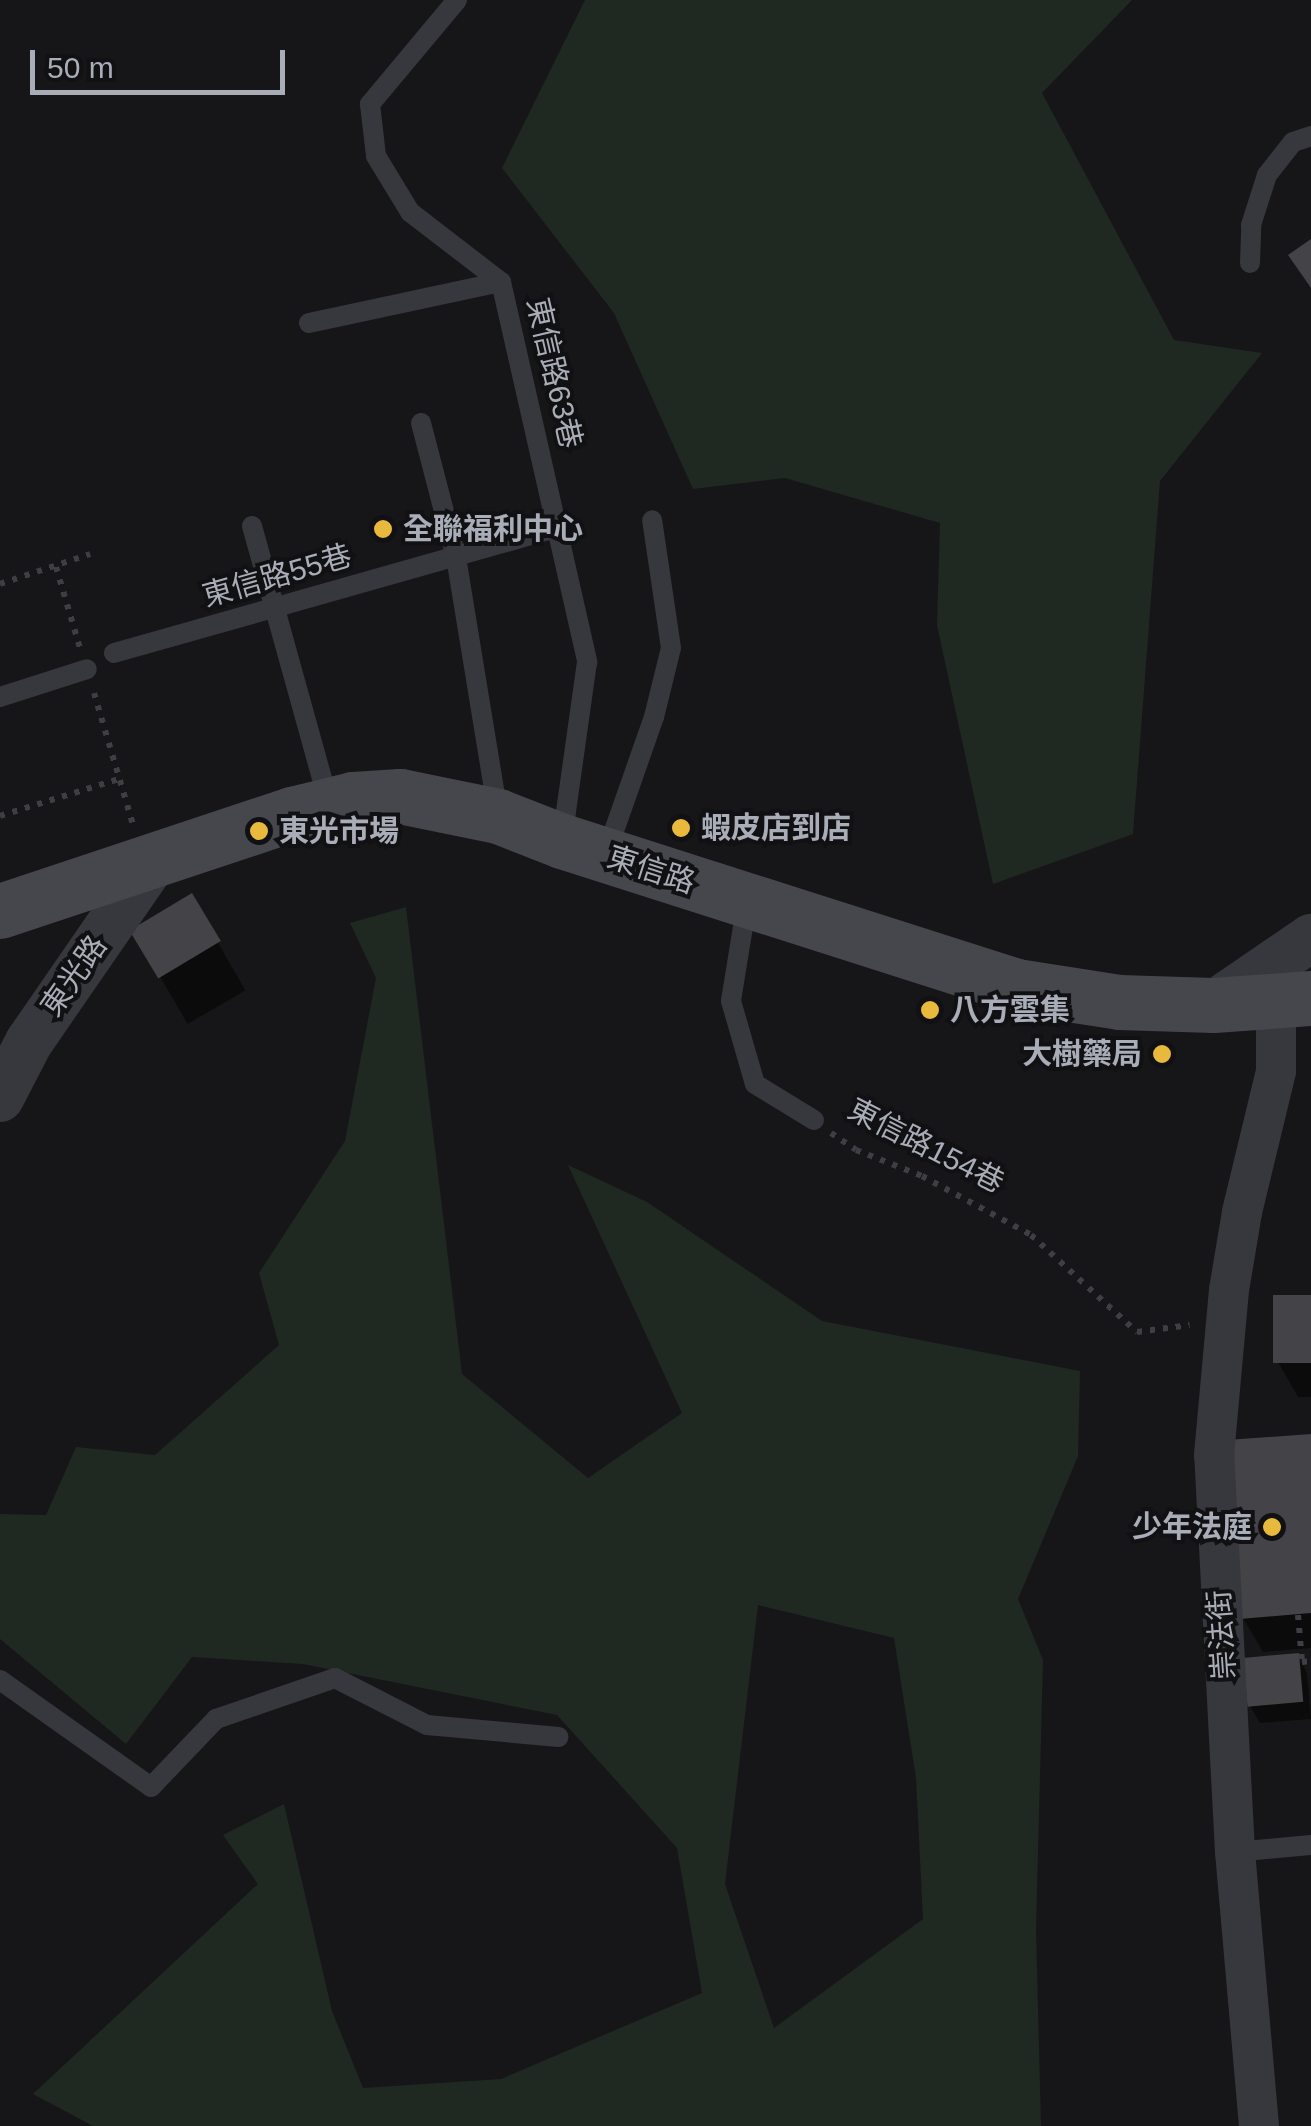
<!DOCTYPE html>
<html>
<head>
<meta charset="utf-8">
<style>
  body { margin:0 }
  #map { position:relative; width:1311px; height:2126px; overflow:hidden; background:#161618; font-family:Arial,"Noto Sans TC",sans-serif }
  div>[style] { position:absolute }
  .green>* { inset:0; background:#202822 }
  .shadow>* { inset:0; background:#0007; transform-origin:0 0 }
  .building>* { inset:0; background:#434348; transform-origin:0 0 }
  .path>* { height:6px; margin-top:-3px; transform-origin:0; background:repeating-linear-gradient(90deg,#3d3f44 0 5px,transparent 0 13px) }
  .service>* { height:20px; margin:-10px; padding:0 10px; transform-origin:10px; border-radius:10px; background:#37383d }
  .minor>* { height:40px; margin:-20px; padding:0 20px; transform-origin:20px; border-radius:20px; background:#37383d }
  .tertiary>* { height:48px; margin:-24px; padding:0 24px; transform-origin:24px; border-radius:24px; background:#37383d }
  .secondary>* { height:55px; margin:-27.5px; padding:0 27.5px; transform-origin:27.5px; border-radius:27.5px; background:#46474d }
  .dots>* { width:28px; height:28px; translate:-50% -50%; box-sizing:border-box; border:5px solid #111113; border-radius:50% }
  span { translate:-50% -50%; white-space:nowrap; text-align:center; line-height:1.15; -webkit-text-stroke:8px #111113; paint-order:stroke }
  .street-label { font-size:30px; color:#a9adb7 }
  .poi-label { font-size:30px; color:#a9adb7; font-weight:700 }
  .left { translate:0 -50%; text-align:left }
  .right { translate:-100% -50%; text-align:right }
  .scale { position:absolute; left:30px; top:50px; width:255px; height:45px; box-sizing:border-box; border:5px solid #a9adb7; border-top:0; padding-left:12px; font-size:30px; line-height:35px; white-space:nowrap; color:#a9adb7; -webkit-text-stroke:8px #111113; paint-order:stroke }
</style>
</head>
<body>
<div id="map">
  <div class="green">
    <i style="clip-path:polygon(585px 0,1132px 0,1042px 93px,1174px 340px,1262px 353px,1160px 481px,1133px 834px,993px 884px,937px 625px,940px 523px,785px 478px,693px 489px,614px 313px,502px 168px)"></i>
    <i style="clip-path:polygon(evenodd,406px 907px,462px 1374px,588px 1478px,682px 1413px,568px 1165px,647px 1202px,822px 1321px,1080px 1371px,1078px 1456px,1018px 1599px,1043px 1660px,1036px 1929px,1041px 2126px,93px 2126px,33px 2094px,258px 1884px,223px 1835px,284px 1804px,332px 2011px,363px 2088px,501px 2079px,702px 1993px,677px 1848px,557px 1715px,303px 1664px,192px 1657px,126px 1744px,0 1639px,0 1514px,46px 1515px,76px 1447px,155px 1455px,279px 1345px,259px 1273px,345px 1141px,376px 978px,350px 923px,406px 907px,758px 1605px,894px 1638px,916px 1778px,923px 1919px,774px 2028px,725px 1884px,758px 1605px)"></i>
  </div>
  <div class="shadow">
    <i style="left:191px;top:896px;width:109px;height:67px;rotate:60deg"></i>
    <i style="clip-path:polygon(1311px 1297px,1311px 1397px,1298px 1397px,1278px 1362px)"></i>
    <i style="clip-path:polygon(1311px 1436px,1311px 1648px,1263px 1652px,1243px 1618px)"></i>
    <i style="clip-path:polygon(1297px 1655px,1307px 1673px,1311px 1719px,1260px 1723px,1250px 1706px)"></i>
  </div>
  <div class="building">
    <i style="clip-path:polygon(1311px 239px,1311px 288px,1288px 255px)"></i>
    <i style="left:192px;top:893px;width:56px;height:73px;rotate:59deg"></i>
    <i style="left:1311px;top:1295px;width:68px;height:38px;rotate:90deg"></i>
    <i style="clip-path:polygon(1311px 1434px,1311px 1613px,1240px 1619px,1226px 1440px)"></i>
    <i style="left:1299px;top:1653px;width:49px;height:56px;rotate:85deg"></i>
  </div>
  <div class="path">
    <i style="left:56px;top:567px;width:84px;rotate:73.5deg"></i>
    <i style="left:0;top:584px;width:95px;rotate:-18.4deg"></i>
    <i style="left:94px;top:693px;width:138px;rotate:73.5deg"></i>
    <i style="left:0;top:816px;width:125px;rotate:-17.3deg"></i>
    <i style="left:831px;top:1133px;width:30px;rotate:34deg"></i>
    <i style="left:856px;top:1150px;width:71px;rotate:21.5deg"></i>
    <i style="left:922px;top:1176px;width:124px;rotate:28.4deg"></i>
    <i style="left:1031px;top:1235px;width:144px;rotate:42.5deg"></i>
    <i style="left:1137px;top:1332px;width:53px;rotate:-7.5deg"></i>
    <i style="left:1298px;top:1615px;width:47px;rotate:85.1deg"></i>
    <i style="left:1302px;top:1662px;width:9px;rotate:-6deg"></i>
  </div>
  <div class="service">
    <i style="left:457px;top:0;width:136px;rotate:129.9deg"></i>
    <i style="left:370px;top:104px;width:52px;rotate:83.4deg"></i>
    <i style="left:376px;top:156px;width:66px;rotate:58.7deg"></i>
    <i style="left:410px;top:212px;width:115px;rotate:37.6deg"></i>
    <i style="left:501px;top:282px;width:390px;rotate:77.2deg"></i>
    <i style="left:587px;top:662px;width:179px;rotate:98deg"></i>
    <i style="left:1250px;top:263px;width:38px;rotate:-88deg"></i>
    <i style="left:1251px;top:225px;width:52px;rotate:-72.3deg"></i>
    <i style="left:1267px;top:175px;width:42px;rotate:-51.8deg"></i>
    <i style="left:1293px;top:142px;width:19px;rotate:-18deg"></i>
    <i style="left:309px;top:323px;width:196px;rotate:-12.1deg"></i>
    <i style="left:421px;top:423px;width:138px;rotate:75.4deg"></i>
    <i style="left:456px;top:557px;width:260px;rotate:80.7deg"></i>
    <i style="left:252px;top:526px;width:288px;rotate:74.5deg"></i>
    <i style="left:114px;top:653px;width:462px;rotate:-15.8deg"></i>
    <i style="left:0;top:697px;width:91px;rotate:-17.8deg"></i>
    <i style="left:607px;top:851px;width:142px;rotate:-70.7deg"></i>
    <i style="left:654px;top:717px;width:71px;rotate:-76.2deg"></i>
    <i style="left:671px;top:648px;width:129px;rotate:-98.4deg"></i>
    <i style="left:747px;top:902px;width:100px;rotate:99.2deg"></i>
    <i style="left:731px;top:1001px;width:86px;rotate:73.9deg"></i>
    <i style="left:755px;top:1084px;width:69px;rotate:31.4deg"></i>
    <i style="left:0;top:1680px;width:185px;rotate:35.3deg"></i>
    <i style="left:151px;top:1787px;width:94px;rotate:-46.3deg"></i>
    <i style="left:216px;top:1719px;width:126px;rotate:-19deg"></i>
    <i style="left:335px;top:1678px;width:103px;rotate:27.1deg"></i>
    <i style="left:427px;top:1725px;width:132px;rotate:5.2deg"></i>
    <i style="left:1235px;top:1852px;width:76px;rotate:-5.3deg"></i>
  </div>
  <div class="minor">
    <i style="left:1259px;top:2126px;width:275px;rotate:-95deg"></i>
    <i style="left:1235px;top:1852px;width:398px;rotate:-93deg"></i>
    <i style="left:1214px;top:1455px;width:166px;rotate:-84.8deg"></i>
    <i style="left:1229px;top:1290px;width:79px;rotate:-80.5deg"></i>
    <i style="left:1242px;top:1212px;width:145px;rotate:-76.4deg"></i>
    <i style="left:1276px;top:1071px;width:71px;rotate:-90deg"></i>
    <i style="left:1276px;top:1000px;width:28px;rotate:-103deg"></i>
  </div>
  <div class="tertiary">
    <i style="left:1213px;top:1005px;width:119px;rotate:-34.4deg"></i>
    <i style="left:0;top:1098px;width:63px;rotate:-62.6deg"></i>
    <i style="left:29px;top:1042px;width:224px;rotate:-55.4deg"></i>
  </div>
  <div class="secondary">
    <i style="left:0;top:911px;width:308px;rotate:-18.4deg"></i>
    <i style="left:292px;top:814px;width:63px;rotate:-13.8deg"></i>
    <i style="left:353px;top:799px;width:47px;rotate:-3.7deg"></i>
    <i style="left:400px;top:796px;width:100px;rotate:11.5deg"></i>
    <i style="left:498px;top:816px;width:69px;rotate:21.3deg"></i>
    <i style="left:562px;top:841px;width:477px;rotate:17.7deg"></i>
    <i style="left:1016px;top:986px;width:104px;rotate:8.8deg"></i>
    <i style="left:1119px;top:1002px;width:94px;rotate:1.8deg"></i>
    <i style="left:1213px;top:1005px;width:98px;rotate:-4.1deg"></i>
  </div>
  <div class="dots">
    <i style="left:383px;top:529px;background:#e9b93d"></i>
    <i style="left:681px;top:828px;background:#e9b93d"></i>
    <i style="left:259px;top:831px;background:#e9b93d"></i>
    <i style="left:930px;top:1010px;background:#e9b93d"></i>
    <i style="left:1162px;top:1054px;background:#e9b93d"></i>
    <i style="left:1272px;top:1527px;background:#e9b93d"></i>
  </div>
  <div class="street-label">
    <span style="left:554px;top:373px;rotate:77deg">東信路63巷</span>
    <span style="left:277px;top:576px;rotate:-16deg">東信路55巷</span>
    <span style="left:651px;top:870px;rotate:18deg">東信路</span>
    <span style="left:74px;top:976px;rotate:-55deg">東光路</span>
    <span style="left:926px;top:1146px;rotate:27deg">東信路154巷</span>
    <span style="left:1222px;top:1635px;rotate:-94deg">崇法街</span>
  </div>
  <div class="poi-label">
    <span class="left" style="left:403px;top:529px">全聯福利中心</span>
    <span class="left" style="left:701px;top:828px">蝦皮店到店</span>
    <span class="left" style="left:279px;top:831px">東光市場</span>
    <span class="left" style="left:950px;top:1010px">八方雲集</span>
    <span class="right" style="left:1142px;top:1054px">大樹藥局</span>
    <span class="right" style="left:1252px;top:1527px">少年法庭</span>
  </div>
  <div class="scale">50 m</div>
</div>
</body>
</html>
